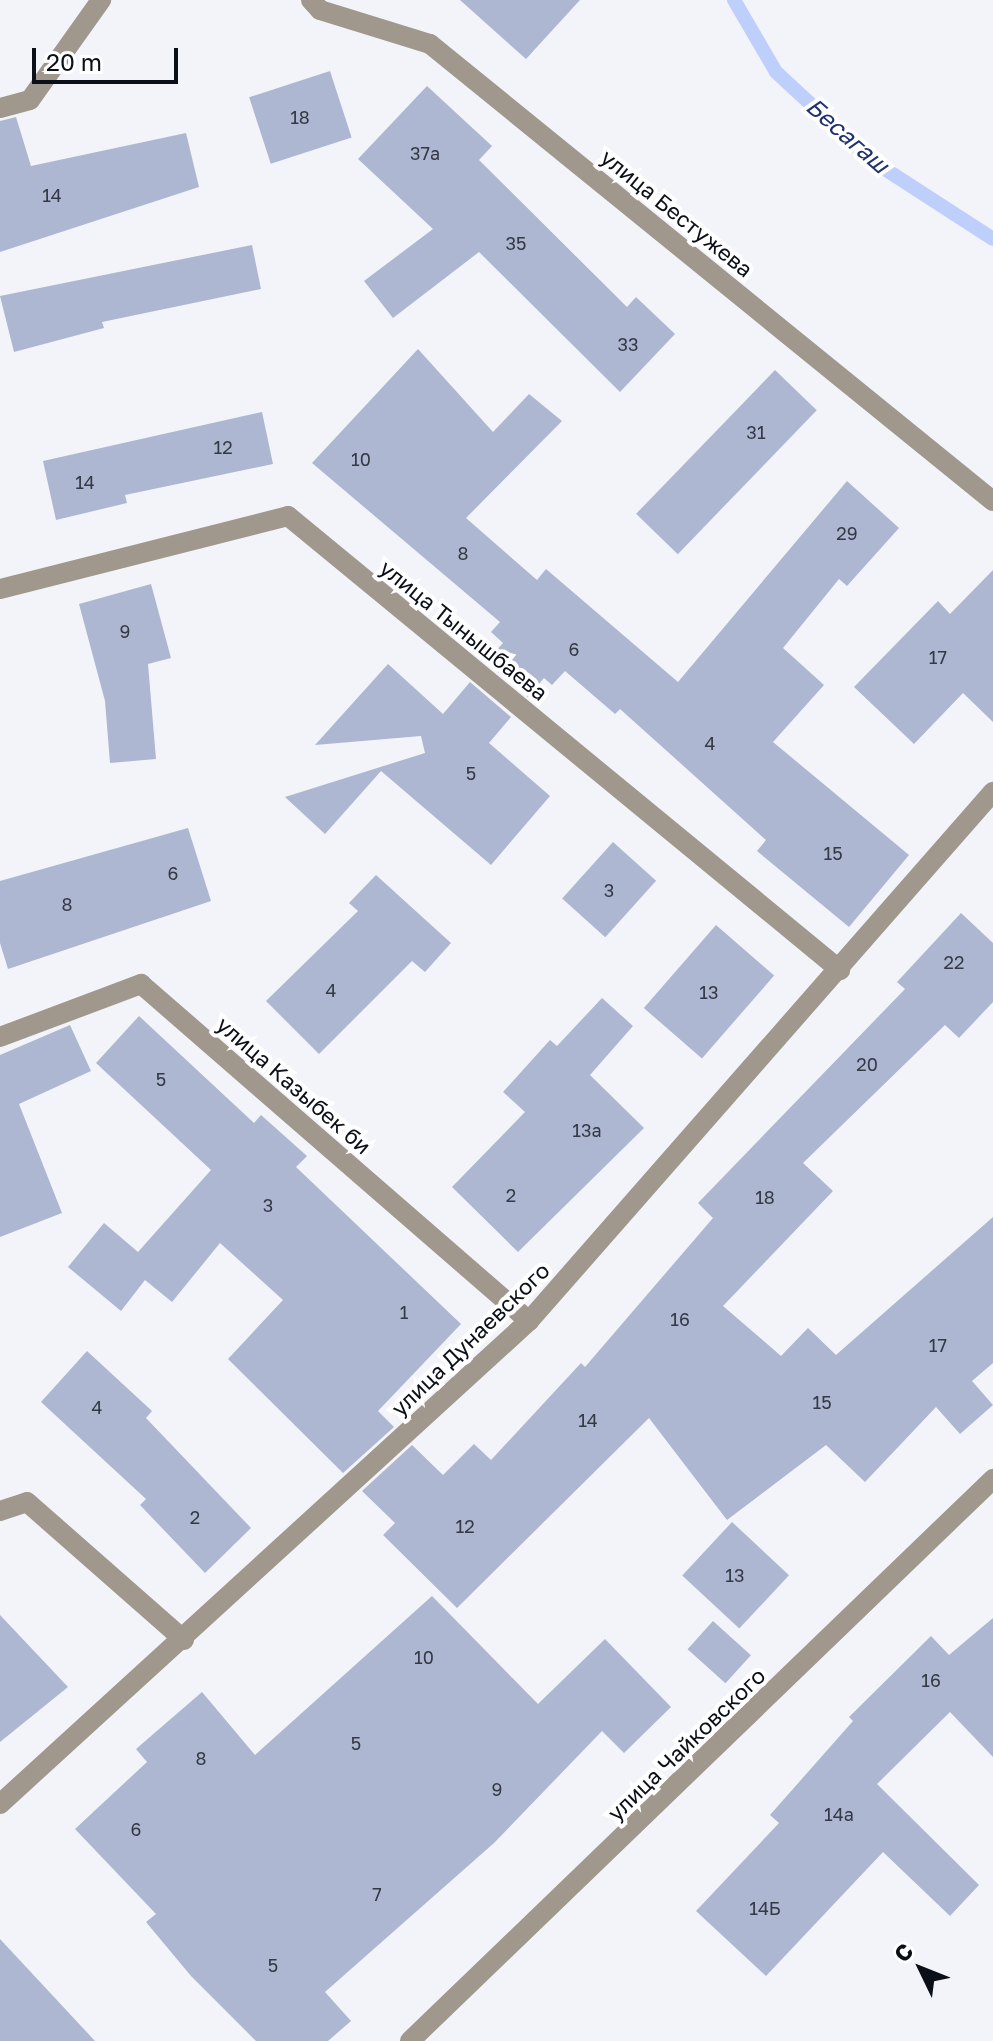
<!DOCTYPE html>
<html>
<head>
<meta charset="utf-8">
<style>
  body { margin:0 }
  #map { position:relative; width:993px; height:2041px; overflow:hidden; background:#f2f4fa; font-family:"Golos Text",sans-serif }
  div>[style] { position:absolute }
  .stream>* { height:14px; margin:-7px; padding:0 7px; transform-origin:7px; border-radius:7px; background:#becffb }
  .building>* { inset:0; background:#adb7d1; transform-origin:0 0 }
  .minor>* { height:20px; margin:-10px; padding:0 10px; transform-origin:10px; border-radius:10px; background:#a0978d }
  span { translate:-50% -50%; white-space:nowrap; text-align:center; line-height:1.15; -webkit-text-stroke:8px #fff; paint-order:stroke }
  .number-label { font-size:18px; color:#343946 }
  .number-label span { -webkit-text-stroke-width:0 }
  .street-label { font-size:22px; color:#0b0f18 }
  .water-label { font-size:24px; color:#1f3270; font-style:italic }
  .north { position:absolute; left:881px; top:1929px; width:80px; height:80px; -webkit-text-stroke:6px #fff; paint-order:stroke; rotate:313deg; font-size:22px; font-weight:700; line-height:32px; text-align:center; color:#0b0f18 }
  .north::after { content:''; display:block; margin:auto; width:28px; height:36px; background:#0b0f18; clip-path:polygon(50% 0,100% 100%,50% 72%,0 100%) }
  .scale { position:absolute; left:32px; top:48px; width:146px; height:36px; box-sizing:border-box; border:4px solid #0b0f18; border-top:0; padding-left:10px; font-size:24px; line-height:28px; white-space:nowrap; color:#0b0f18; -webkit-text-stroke:6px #fff; paint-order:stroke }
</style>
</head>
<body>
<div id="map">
  <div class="stream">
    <i style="left:734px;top:0;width:83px;rotate:59.7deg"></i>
    <i style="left:776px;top:72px;width:129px;rotate:42.8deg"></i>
    <i style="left:871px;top:160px;width:145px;rotate:32.9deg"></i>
  </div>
  <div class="building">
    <i style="clip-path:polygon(460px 0,580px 0,526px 59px)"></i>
    <i style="left:330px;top:71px;width:70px;height:85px;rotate:72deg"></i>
    <i style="clip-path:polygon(427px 86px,492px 146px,479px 160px,627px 307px,636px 297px,675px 334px,620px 392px,479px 252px,393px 318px,364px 281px,433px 229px,358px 159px)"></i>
    <i style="clip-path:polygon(16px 117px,31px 166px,186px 133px,199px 187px,0 252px,0 121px)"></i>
    <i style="clip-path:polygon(252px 245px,261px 289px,102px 322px,104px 328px,14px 352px,0 296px)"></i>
    <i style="clip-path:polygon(418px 349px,493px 432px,529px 394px,562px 421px,466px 518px,537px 580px,546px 569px,678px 682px,847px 481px,899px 528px,847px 586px,839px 579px,783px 648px,824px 685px,773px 742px,909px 855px,849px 927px,757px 851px,766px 840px,620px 709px,615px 714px,565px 671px,552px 685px,544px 678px,528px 697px,486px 662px,503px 643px,491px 632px,500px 622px,312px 463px)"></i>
    <i style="left:775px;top:370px;width:58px;height:200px;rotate:44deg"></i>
    <i style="clip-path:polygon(262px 412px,273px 464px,125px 495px,127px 503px,56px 520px,43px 461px)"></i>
    <i style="clip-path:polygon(993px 570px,993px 722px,963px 693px,914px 744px,854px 687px,938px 601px,950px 614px)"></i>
    <i style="clip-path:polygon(151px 584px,171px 658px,148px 664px,156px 759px,110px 763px,105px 701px,79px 604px)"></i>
    <i style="clip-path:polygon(388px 664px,443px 714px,470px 682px,511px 717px,489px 743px,550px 796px,491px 865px,381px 771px,325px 834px,285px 797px,425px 753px,421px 736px,315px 745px)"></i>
    <i style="clip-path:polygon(188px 828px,211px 901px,8px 969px,0 943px,0 881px)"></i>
    <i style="left:613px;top:842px;width:58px;height:76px;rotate:42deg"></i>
    <i style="clip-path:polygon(376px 875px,451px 943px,425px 972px,412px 961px,319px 1054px,266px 1001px,358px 911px,349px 903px)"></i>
    <i style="clip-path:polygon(961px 913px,993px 943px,993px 1002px,959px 1038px,945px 1025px,803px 1163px,833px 1191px,723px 1306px,781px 1356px,808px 1328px,836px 1355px,993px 1217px,993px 1363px,972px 1381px,993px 1405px,960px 1434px,936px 1407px,865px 1482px,826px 1445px,727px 1520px,649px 1418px,457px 1608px,383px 1535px,395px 1523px,362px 1491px,412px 1445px,443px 1475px,474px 1444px,491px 1460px,581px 1363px,585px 1367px,713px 1218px,698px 1203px,905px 989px,897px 982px)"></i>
    <i style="left:716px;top:925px;width:77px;height:110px;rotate:41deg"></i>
    <i style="clip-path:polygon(602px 998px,633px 1026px,590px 1075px,644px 1128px,518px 1252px,452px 1187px,525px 1112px,503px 1092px,550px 1040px,557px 1046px)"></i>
    <i style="clip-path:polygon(139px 1016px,254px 1123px,261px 1115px,307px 1156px,296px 1167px,461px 1324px,378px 1411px,394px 1427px,343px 1473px,228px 1359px,283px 1300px,220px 1243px,172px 1302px,145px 1280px,121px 1311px,68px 1267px,104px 1223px,138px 1252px,211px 1170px,96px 1063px)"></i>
    <i style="clip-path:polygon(70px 1025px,91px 1071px,19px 1104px,62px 1213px,0 1237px,0 1055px)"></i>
    <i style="clip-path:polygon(87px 1351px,152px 1411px,146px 1418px,251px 1528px,205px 1573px,140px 1505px,146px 1499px,41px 1402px)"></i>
    <i style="left:732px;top:1522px;width:78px;height:73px;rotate:43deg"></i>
    <i style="clip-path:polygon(432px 1596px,538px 1704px,605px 1639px,671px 1707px,624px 1753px,602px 1731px,494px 1843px,325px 1992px,351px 2021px,328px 2041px,256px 2041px,191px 1976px,146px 1922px,156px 1914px,75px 1829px,147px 1762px,136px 1749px,202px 1692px,255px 1755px)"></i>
    <i style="clip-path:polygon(0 1615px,68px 1687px,0 1742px)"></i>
    <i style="clip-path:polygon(993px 1618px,993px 1757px,950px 1712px,877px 1784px,979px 1885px,950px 1916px,883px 1852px,766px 1976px,696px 1911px,779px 1823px,770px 1815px,853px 1721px,849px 1717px,931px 1636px,949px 1655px)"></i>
    <i style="left:713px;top:1621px;width:51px;height:38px;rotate:42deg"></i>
    <i style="clip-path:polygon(0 1939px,95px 2041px,0 2041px)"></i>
  </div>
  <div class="minor">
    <i style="left:311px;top:0;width:13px;rotate:48deg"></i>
    <i style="left:320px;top:10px;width:115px;rotate:17.2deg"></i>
    <i style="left:430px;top:44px;width:725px;rotate:39.07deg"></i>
    <i style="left:0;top:108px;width:31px;rotate:-15deg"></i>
    <i style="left:30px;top:100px;width:123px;rotate:-54.6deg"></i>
    <i style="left:0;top:589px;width:297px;rotate:-14.2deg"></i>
    <i style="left:288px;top:516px;width:715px;rotate:39.44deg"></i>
    <i style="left:0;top:1037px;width:151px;rotate:-20.6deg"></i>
    <i style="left:141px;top:984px;width:514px;rotate:40.98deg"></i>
    <i style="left:0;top:1511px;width:28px;rotate:-18deg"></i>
    <i style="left:27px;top:1502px;width:209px;rotate:41.3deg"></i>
    <i style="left:0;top:1804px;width:716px;rotate:-42.4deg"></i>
    <i style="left:529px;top:1321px;width:704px;rotate:-48.75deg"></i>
    <i style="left:410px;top:2041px;width:810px;rotate:-43.95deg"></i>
  </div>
  <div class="number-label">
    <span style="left:300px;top:117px">18</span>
    <span style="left:425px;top:153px">37а</span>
    <span style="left:52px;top:195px">14</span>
    <span style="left:516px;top:243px">35</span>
    <span style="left:628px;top:344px">33</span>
    <span style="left:756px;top:432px">31</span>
    <span style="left:223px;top:447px">12</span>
    <span style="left:361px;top:459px">10</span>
    <span style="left:85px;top:482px">14</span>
    <span style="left:847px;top:533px">29</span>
    <span style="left:463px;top:553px">8</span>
    <span style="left:125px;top:631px">9</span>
    <span style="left:574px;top:649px">6</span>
    <span style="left:938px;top:657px">17</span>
    <span style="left:710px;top:743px">4</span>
    <span style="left:471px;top:773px">5</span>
    <span style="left:833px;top:853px">15</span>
    <span style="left:173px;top:873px">6</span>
    <span style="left:609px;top:890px">3</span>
    <span style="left:67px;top:904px">8</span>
    <span style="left:954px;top:962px">22</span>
    <span style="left:331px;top:990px">4</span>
    <span style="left:709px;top:992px">13</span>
    <span style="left:867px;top:1064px">20</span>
    <span style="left:161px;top:1079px">5</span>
    <span style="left:587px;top:1130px">13а</span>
    <span style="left:511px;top:1195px">2</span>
    <span style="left:765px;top:1197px">18</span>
    <span style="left:268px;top:1205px">3</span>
    <span style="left:404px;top:1312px">1</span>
    <span style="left:680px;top:1319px">16</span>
    <span style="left:938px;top:1345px">17</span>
    <span style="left:822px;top:1402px">15</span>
    <span style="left:97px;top:1407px">4</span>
    <span style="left:588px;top:1420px">14</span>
    <span style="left:195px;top:1517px">2</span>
    <span style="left:465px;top:1526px">12</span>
    <span style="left:735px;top:1575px">13</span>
    <span style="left:424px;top:1657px">10</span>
    <span style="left:931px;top:1680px">16</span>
    <span style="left:356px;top:1743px">5</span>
    <span style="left:201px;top:1758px">8</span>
    <span style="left:497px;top:1789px">9</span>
    <span style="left:839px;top:1814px">14а</span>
    <span style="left:136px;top:1829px">6</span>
    <span style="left:377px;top:1894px">7</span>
    <span style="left:765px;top:1908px">14Б</span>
    <span style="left:273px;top:1965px">5</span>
  </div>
  <div class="street-label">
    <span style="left:677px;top:213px;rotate:39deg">улица Бестужева</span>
    <span style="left:464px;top:630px;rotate:39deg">улица Тынышбаева</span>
    <span style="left:294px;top:1085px;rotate:41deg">улица Казыбек би</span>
    <span style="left:470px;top:1339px;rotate:-44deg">улица Дунаевского</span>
    <span style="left:686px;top:1744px;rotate:-44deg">улица Чайковского</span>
  </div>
  <div class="water-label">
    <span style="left:848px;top:135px;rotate:41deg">Бесагаш</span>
  </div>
  <div class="north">С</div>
  <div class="scale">20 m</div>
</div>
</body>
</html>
